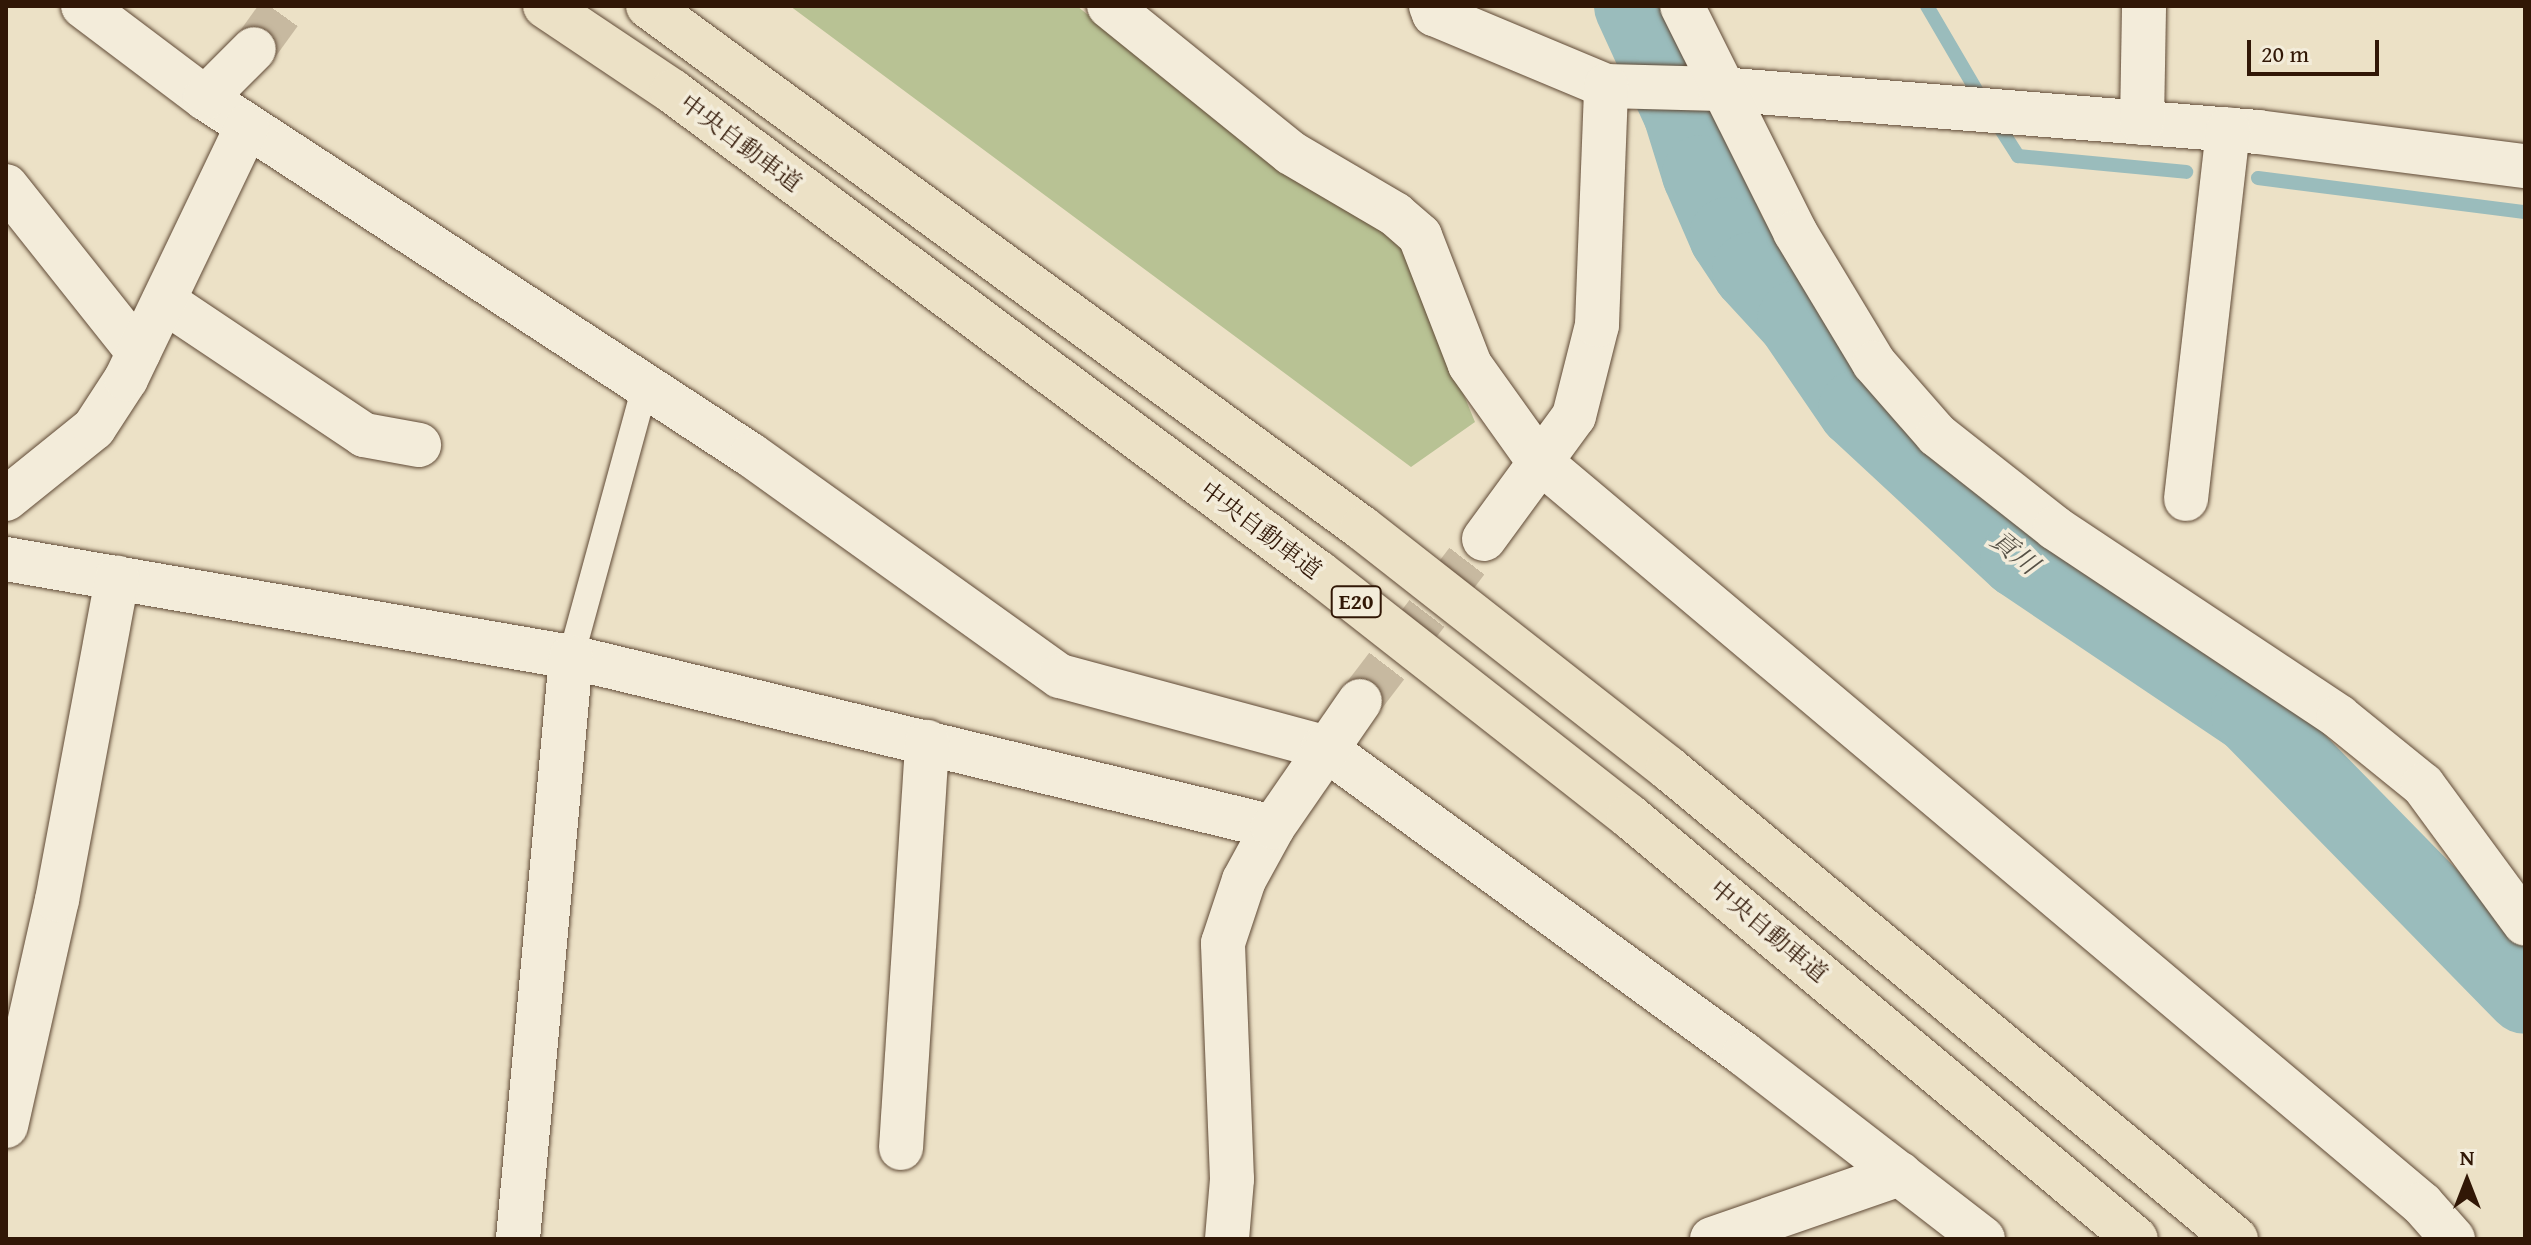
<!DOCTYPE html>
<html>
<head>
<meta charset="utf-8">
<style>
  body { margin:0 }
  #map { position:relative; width:2531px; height:1245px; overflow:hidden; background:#ece1c6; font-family:"Gentium Book Plus","Noto Serif JP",serif }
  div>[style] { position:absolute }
  .green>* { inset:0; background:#b8c294 }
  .stream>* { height:14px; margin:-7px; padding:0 7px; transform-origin:7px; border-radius:7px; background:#9abcbc }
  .river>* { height:78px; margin:-39px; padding:0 39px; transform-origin:39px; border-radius:39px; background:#9abcbc }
  .street-tunnel>* { height:44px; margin-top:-22px; transform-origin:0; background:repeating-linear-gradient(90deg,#c7b9a0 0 44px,transparent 0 66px) }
  .roads { filter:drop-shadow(0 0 2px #604a36) drop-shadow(0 0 2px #604a36) }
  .lane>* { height:26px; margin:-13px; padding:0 13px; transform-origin:13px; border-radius:13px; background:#f3ecda }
  .street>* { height:44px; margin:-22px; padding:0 22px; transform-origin:22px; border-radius:22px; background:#f3ecda }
  .highway>* { height:44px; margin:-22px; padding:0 22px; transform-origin:22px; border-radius:22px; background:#ece1c6 }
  span { translate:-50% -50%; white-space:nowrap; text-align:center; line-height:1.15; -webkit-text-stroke:7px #f3ecda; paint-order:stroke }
  .shield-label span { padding:2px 6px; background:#f3ecda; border:2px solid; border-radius:6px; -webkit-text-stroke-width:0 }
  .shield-label { font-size:22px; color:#311706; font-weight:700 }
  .street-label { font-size:24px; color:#311706 }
  .water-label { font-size:26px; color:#565146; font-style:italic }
  .frame { position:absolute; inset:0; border:8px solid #311706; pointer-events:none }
  .north { position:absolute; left:2427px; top:1141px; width:80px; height:80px; -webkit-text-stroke:6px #f3ecda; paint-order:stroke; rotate:0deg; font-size:22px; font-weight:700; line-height:32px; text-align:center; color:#311706 }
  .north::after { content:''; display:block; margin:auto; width:28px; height:36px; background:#311706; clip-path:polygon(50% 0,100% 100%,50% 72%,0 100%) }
  .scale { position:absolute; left:2247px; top:40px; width:132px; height:36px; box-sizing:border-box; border:4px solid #311706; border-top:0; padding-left:10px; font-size:24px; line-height:28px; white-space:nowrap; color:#311706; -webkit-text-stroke:6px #f3ecda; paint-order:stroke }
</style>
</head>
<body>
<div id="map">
  <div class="green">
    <i style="clip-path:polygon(790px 6px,1077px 6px,1211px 114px,1361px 211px,1405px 252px,1475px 422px,1411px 467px)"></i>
  </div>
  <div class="stream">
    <i style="left:1927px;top:6px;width:111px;rotate:59.7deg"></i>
    <i style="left:1995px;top:120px;width:43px;rotate:57.4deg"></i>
    <i style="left:2018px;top:156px;width:169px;rotate:5.4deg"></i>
    <i style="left:2258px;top:178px;width:269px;rotate:7.3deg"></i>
  </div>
  <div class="river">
    <i style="left:1633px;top:6px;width:118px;rotate:65.4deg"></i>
    <i style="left:1682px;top:113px;width:64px;rotate:72.7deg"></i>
    <i style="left:1701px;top:174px;width:68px;rotate:66.5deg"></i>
    <i style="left:1728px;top:236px;width:42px;rotate:56.7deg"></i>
    <i style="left:1751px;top:271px;width:67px;rotate:47.4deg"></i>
    <i style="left:1796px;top:320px;width:108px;rotate:55.6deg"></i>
    <i style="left:1857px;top:409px;width:221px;rotate:42.8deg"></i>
    <i style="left:2019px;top:559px;width:278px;rotate:33.9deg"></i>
    <i style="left:2250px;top:714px;width:393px;rotate:45.6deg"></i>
  </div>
  <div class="street-tunnel">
    <i style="left:254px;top:49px;width:53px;rotate:-54.2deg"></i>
    <i style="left:1360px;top:701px;width:204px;rotate:-52.6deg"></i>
  </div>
  <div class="roads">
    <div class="lane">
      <i style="left:571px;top:657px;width:281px;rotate:-74.7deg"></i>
    </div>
    <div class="street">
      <i style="left:83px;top:6px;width:153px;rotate:37deg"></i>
      <i style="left:205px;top:98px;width:652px;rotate:33.18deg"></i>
      <i style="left:751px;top:455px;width:380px;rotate:35.6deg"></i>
      <i style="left:1060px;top:676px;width:272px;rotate:15.1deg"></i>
      <i style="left:1323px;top:747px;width:521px;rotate:36.1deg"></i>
      <i style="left:1744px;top:1054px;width:302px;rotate:37.7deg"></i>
      <i style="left:1109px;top:6px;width:234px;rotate:38.9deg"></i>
      <i style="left:1291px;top:153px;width:121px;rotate:30.4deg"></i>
      <i style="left:1395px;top:214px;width:33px;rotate:41deg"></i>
      <i style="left:1420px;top:236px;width:138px;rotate:68.8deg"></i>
      <i style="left:1470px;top:365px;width:115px;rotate:54.5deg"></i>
      <i style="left:1537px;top:459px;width:1157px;rotate:40.09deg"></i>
      <i style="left:2422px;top:1204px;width:47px;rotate:48.5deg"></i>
      <i style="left:1431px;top:6px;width:9px;rotate:69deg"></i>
      <i style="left:1434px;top:14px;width:186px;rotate:22.7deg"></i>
      <i style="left:1606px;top:86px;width:114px;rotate:1.5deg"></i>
      <i style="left:1720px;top:89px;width:540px;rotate:4.57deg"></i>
      <i style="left:2258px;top:132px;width:269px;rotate:7.3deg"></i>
      <i style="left:1682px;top:6px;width:253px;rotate:63.4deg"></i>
      <i style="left:1795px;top:232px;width:153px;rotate:58.9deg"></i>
      <i style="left:1874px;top:363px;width:96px;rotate:48.8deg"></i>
      <i style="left:1937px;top:435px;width:150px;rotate:38.2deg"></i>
      <i style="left:2055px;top:528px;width:341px;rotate:33.6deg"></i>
      <i style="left:2339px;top:717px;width:108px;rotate:39deg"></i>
      <i style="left:2423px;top:785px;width:172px;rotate:53.7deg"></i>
      <i style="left:205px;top:98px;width:69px;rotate:-45deg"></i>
      <i style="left:2142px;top:123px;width:117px;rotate:-89deg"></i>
      <i style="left:6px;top:186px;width:213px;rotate:51.5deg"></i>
      <i style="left:164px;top:301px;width:241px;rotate:33.8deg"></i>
      <i style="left:364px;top:435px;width:56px;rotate:10.3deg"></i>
      <i style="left:6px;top:499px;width:113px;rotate:-38.9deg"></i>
      <i style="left:94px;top:428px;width:59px;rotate:-56.9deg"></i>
      <i style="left:126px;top:379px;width:280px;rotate:-64.4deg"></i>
      <i style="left:2186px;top:499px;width:372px;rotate:-83.5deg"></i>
      <i style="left:1484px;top:539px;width:152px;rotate:-53.8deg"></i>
      <i style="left:1574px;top:416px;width:94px;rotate:-75.8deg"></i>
      <i style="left:1597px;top:325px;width:239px;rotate:-87.8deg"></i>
      <i style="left:6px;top:559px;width:573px;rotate:9.84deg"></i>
      <i style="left:571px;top:657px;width:722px;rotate:13.61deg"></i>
      <i style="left:6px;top:1126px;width:232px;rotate:-77.3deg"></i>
      <i style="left:57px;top:900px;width:328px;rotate:-79.4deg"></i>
      <i style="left:901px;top:1148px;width:407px;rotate:-86.3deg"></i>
      <i style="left:518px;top:1239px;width:584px;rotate:-84.8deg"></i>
      <i style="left:1227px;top:1239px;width:60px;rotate:-85.2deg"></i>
      <i style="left:1232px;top:1179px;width:236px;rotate:-92.2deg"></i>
      <i style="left:1223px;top:943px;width:66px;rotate:-71.6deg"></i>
      <i style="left:1244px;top:880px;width:60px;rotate:-61.3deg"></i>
      <i style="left:1273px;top:827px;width:153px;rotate:-55.4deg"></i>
      <i style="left:1712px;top:1239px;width:199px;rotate:-19.1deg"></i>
    </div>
    <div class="highway">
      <i style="left:545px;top:6px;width:153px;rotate:33.8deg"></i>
      <i style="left:672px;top:91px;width:807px;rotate:36.69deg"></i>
      <i style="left:1319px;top:573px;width:394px;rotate:38.1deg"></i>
      <i style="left:1629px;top:816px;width:660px;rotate:39.84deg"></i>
      <i style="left:648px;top:6px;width:884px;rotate:36.17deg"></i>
      <i style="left:1362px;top:528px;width:389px;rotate:38.1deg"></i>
      <i style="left:1668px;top:768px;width:738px;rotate:39.67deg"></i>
    </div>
  </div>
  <div class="shield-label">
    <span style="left:1356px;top:602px">E20</span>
  </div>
  <div class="street-label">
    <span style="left:741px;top:143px;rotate:37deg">中央自動車道</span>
    <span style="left:1261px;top:530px;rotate:37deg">中央自動車道</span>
    <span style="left:1769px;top:931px;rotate:40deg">中央自動車道</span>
  </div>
  <div class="water-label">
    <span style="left:2015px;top:552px;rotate:39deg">貢川</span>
  </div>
  <div class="frame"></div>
  <div class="north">N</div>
  <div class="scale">20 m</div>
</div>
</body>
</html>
